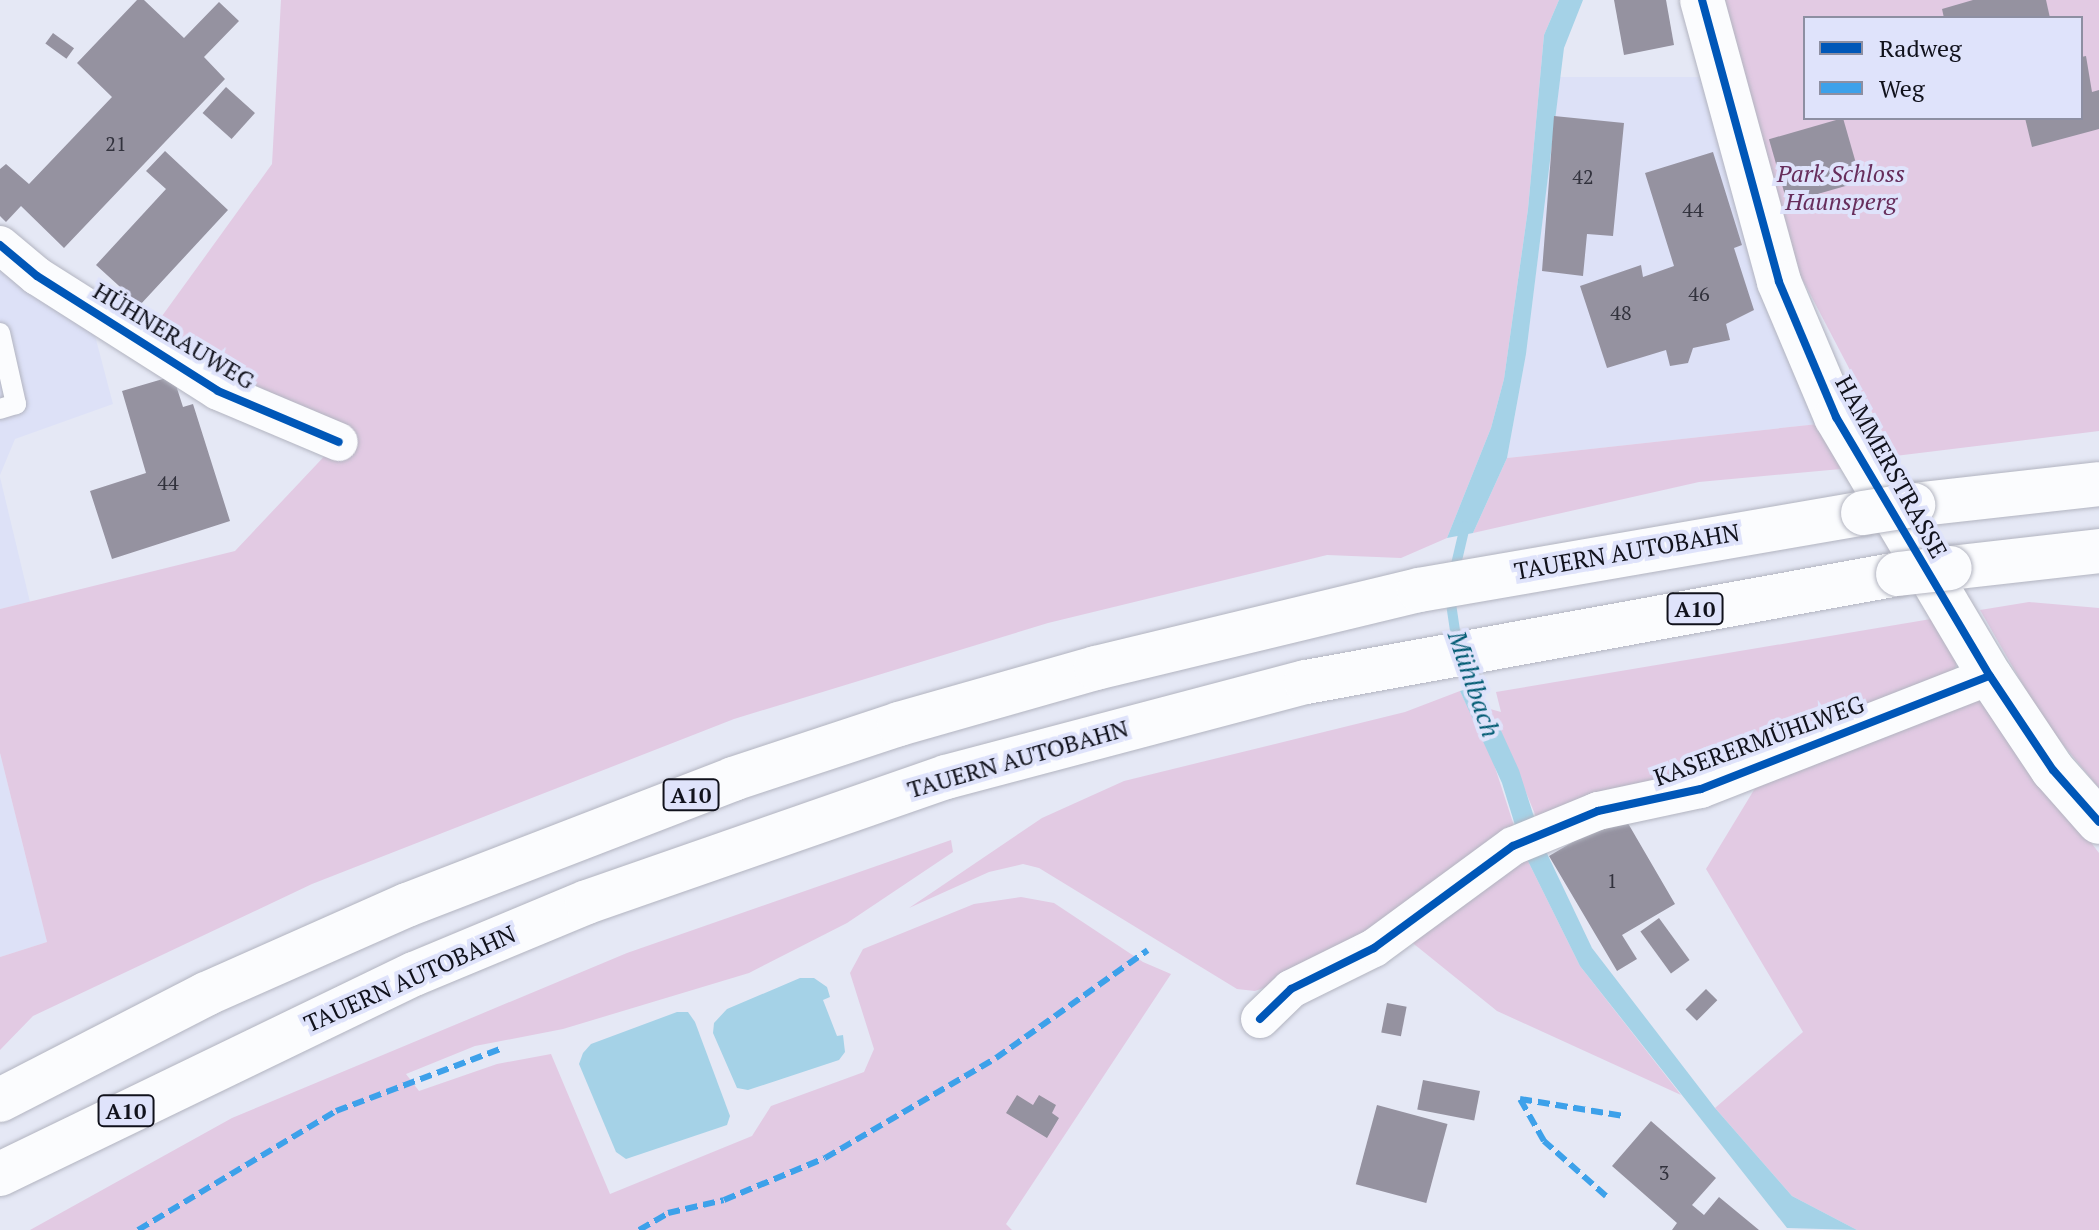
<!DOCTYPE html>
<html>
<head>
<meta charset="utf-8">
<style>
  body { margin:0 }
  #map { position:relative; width:2099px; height:1230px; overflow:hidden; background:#e5e8f5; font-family:"PT Serif",serif }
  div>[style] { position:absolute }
  .built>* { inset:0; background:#dde1f7 }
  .green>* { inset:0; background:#e2cae3 }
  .water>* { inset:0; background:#a5d2e7 }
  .stream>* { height:10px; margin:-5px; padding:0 5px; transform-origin:5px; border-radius:5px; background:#a5d2e7 }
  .building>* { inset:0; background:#9592a0; transform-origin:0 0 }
  .roads { filter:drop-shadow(0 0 2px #b2b4c0) drop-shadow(0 0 2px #b2b4c0) }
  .lane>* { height:20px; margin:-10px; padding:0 10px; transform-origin:10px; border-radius:10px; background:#fbfcfe }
  .street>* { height:38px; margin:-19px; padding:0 19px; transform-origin:19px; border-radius:19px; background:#fbfcfe }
  .secondary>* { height:44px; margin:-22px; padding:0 22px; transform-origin:22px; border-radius:22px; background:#fbfcfe }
  .highway>* { height:44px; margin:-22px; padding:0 22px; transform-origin:22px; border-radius:22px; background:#fbfcfe }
  .bridges { filter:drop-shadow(0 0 2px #b2b4c0) drop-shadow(0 0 2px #b2b4c0) }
  .highway-bridge>* { height:44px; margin:-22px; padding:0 22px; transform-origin:22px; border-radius:22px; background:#fbfcfe }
  .quiet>* { height:6px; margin-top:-3px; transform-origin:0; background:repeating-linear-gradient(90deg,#3da1ea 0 12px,transparent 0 18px) }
  .cycleway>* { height:8px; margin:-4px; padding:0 4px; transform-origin:4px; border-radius:4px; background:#0057b8 }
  span { translate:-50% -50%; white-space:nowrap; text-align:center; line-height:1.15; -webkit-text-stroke:8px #dfe3fb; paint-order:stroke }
  .number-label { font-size:20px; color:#32323d }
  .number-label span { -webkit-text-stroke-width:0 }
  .shield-label span { padding:2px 6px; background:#dfe3fb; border:2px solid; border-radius:6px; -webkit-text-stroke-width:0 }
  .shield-label { font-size:22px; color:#11121c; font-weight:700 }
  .park-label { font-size:24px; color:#672e5c; font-style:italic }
  .street-label { font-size:24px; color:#11121c }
  .water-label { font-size:26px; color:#025b73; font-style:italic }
  .legend { position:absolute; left:1803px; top:16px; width:280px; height:104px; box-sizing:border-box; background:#dfe3fb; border:2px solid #8d8fa2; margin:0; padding:10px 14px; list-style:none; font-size:24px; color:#11121c }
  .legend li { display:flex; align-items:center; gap:16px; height:40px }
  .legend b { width:40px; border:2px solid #8d8fa2 }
</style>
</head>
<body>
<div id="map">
  <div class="built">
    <i style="clip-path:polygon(1560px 77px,1704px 77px,1818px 424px,1507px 458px,1526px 354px)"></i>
    <i style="clip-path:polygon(0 266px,93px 328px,113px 404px,15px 439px,0 475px)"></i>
    <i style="clip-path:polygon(0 477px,30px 602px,0 609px)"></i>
    <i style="clip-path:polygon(0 753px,47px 942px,0 957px)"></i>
  </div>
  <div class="green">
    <i style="clip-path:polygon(281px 0,1559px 0,1544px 35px,1528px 209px,1504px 379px,1491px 428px,1447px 538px,1401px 558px,1327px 555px,1048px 623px,734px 719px,312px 884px,33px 1016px,0 1050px,0 957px,47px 942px,0 753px,0 609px,235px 551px,349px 430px,149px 334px,272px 164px)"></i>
    <i style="clip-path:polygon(evenodd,1725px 0,2099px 0,2099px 431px,1895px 456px,1786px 248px,1725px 0,1805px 18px,2081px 18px,2081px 118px,1805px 118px,1805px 18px)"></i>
    <i style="clip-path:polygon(1818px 424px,1841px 469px,1699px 482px,1473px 533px,1507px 458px)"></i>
    <i style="clip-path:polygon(2029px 602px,2099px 608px,2099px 788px,2045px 723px,1980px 610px)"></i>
    <i style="clip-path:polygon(1931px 619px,1957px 659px,1955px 670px,1892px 705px,1539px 824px,1498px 724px,1483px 707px,1501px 712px,1496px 692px)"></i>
    <i style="clip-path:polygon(1460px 691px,1492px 758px,1517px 835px,1431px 899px,1275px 984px,1255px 991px,1237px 989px,1039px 868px,1023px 864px,989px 872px,909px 908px,1042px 818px,1124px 781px,1405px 712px)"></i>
    <i style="clip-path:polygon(1982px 698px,2099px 853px,2099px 1230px,1857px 1230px,1792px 1196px,1715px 1108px,1803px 1032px,1706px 869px,1763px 775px)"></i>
    <i style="clip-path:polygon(951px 840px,953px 852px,847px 923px,749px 973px,563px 1029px,475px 1046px,406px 1074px,419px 1091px,497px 1064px,551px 1054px,610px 1194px,752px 1136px,771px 1106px,864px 1072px,874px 1049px,850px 973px,863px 949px,974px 904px,1021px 897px,1054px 903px,1143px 962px,1171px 974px,1006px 1224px,1012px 1230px,30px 1230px,232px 1118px,627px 953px)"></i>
    <i style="clip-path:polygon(1523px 851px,1580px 966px,1681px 1095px,1497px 1011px,1409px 940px)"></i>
  </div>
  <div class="water">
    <i style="clip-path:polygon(1559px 0,1583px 0,1564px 48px,1526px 354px,1507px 458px,1473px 533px,1447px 538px,1491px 428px,1504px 379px,1528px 209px,1544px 35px)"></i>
    <i style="clip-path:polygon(1478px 686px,1483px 707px,1498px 724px,1519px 770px,1543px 845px,1592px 948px,1715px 1108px,1792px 1196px,1857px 1230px,1787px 1228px,1580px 966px,1523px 851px,1502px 783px,1460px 691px)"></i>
    <i style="clip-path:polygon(800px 978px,814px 978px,827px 987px,830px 997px,823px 1000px,837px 1036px,843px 1035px,845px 1052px,839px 1060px,748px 1090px,737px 1088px,713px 1033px,714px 1023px,727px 1009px)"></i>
    <i style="clip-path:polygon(677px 1012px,688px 1012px,695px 1022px,730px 1116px,727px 1125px,626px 1159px,616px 1152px,579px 1064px,583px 1053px,591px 1044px)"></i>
  </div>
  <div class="stream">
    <i style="left:1454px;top:573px;width:48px;rotate:-76.8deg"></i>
    <i style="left:1450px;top:597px;width:48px;rotate:81.5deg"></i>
    <i style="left:1462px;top:663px;width:36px;rotate:71deg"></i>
  </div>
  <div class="building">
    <i style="clip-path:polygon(137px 0,144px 0,184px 38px,219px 2px,239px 21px,204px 57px,225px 79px,64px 248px,21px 206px,6px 222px,0 216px,0 169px,6px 164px,29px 184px,112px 97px,77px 63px)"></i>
    <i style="clip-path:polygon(1614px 0,1666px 0,1674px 45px,1624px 55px)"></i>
    <i style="clip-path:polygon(1973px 0,2046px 0,2050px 18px,1944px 18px,1942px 9px)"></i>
    <i style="left:53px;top:33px;width:26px;height:13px;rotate:36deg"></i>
    <i style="clip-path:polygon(2086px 56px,2092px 92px,2099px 90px,2099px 129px,2032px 147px,2025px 118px,2081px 118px,2081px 57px)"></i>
    <i style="left:226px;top:87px;width:39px;height:35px;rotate:42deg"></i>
    <i style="clip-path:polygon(1554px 116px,1624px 123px,1613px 236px,1587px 234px,1583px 276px,1542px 271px)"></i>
    <i style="left:1843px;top:118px;width:66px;height:77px;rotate:74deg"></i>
    <i style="clip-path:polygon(165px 151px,228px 210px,140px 305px,96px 265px,166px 189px,146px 171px)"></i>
    <i style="clip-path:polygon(1713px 152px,1742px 245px,1734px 248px,1754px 310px,1726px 324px,1730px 340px,1693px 348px,1688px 363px,1670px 366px,1666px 350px,1607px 368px,1580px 286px,1641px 265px,1643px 277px,1674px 266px,1645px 173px)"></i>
    <i style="clip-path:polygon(173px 376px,183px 407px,193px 404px,230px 521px,112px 559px,90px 491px,146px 473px,122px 391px)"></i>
    <i style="clip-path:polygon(1622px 813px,1675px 904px,1622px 935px,1637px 959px,1617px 971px,1549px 856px)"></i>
    <i style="left:1659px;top:918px;width:52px;height:23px;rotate:54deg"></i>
    <i style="left:1706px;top:989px;width:16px;height:29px;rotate:45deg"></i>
    <i style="left:1387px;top:1003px;width:20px;height:30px;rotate:11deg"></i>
    <i style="left:1423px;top:1080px;width:58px;height:30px;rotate:11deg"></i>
    <i style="clip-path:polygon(1017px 1095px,1033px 1105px,1039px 1095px,1056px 1105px,1052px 1113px,1059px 1118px,1047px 1138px,1006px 1113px)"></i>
    <i style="left:1377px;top:1105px;width:73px;height:82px;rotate:15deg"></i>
    <i style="clip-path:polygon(1651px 1121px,1716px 1178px,1692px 1205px,1704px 1215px,1719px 1197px,1759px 1230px,1672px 1230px,1677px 1223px,1612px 1166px)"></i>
  </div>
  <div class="roads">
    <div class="lane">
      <i style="left:0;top:333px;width:73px;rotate:77.3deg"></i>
      <i style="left:16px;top:404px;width:17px;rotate:163deg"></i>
    </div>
    <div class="street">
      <i style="left:0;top:245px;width:48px;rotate:40deg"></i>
      <i style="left:37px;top:276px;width:214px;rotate:32.4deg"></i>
      <i style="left:218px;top:391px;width:131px;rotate:22.9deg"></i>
      <i style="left:1260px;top:1019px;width:43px;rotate:-44.1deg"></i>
      <i style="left:1291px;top:989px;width:93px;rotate:-26.3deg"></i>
      <i style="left:1374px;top:948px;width:172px;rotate:-36.3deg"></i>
      <i style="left:1513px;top:846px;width:92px;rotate:-22.4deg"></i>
      <i style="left:1598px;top:811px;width:105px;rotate:-12.1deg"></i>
      <i style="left:1701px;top:789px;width:310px;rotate:-21.4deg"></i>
    </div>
    <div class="secondary">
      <i style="left:1702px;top:0;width:292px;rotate:74.7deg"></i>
      <i style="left:1779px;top:282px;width:147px;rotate:67.1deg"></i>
      <i style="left:1836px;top:417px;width:301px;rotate:59.3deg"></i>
      <i style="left:1990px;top:676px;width:113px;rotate:56.2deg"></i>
      <i style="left:2053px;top:770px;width:69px;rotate:48.5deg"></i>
    </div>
    <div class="highway">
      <i style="left:1913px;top:505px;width:187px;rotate:-6.4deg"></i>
      <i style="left:1950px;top:568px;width:150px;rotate:-6.5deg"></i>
      <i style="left:0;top:1100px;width:232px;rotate:-27.2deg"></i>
      <i style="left:206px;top:994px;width:220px;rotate:-23.9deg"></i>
      <i style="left:407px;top:905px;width:350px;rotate:-21.1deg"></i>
      <i style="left:733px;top:779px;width:175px;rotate:-18.3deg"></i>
      <i style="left:899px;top:724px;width:205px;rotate:-15.9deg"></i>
      <i style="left:1096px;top:668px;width:332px;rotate:-13.6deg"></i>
      <i style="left:1419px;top:590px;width:451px;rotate:-9.8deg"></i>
      <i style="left:0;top:1174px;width:460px;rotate:-25.8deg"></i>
      <i style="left:414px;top:974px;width:187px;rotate:-22.6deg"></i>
      <i style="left:587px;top:902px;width:380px;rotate:-19.2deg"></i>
      <i style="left:946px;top:777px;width:372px;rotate:-14.8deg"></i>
      <i style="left:1306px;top:682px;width:602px;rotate:-10.34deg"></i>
    </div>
  </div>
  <div class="bridges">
    <div class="highway-bridge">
      <i style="left:1863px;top:513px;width:51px;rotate:-9.1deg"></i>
      <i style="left:1898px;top:574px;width:52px;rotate:-6.6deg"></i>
    </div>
  </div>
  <div class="quiet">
    <i style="left:1606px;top:1196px;width:83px;rotate:-138.4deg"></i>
    <i style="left:1544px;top:1141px;width:48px;rotate:-119.7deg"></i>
    <i style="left:1520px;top:1099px;width:105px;rotate:9.3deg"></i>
    <i style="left:138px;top:1230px;width:231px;rotate:-31deg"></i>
    <i style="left:336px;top:1111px;width:178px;rotate:-20.7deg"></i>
    <i style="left:639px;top:1230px;width:34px;rotate:-30deg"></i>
    <i style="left:668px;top:1213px;width:57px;rotate:-13.1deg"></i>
    <i style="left:724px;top:1200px;width:109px;rotate:-22.6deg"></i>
    <i style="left:825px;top:1158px;width:198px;rotate:-30.3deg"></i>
    <i style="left:996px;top:1058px;width:186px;rotate:-35.4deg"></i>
  </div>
  <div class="cycleway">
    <i style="left:1702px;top:0;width:292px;rotate:74.7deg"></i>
    <i style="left:1779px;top:282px;width:147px;rotate:67.1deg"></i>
    <i style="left:1836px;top:417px;width:301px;rotate:59.3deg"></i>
    <i style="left:1990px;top:676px;width:113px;rotate:56.2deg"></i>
    <i style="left:2053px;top:770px;width:69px;rotate:48.5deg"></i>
    <i style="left:0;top:245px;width:48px;rotate:40deg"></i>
    <i style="left:37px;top:276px;width:214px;rotate:32.4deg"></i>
    <i style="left:218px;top:391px;width:131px;rotate:22.9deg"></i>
    <i style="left:1260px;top:1019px;width:43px;rotate:-44.1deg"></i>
    <i style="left:1291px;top:989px;width:93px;rotate:-26.3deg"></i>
    <i style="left:1374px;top:948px;width:172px;rotate:-36.3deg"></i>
    <i style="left:1513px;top:846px;width:92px;rotate:-22.4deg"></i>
    <i style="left:1598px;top:811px;width:105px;rotate:-12.1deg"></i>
    <i style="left:1701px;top:789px;width:310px;rotate:-21.4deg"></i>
  </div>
  <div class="number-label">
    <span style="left:116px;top:143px">21</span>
    <span style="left:1583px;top:176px">42</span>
    <span style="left:1693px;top:209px">44</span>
    <span style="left:1699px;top:293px">46</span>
    <span style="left:1621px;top:312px">48</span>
    <span style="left:168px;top:482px">44</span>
    <span style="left:1612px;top:880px">1</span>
    <span style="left:1664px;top:1172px">3</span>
  </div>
  <div class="shield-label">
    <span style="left:1695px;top:609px">A10</span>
    <span style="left:691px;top:795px">A10</span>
    <span style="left:126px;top:1111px">A10</span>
  </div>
  <div class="park-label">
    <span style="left:1841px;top:188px">Park Schloss<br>Haunsperg</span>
  </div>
  <div class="street-label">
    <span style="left:174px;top:336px;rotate:31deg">HÜHNERAUWEG</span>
    <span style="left:1891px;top:467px;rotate:61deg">HAMMERSTRASSE</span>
    <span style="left:1627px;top:552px;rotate:-10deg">TAUERN AUTOBAHN</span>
    <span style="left:1759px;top:741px;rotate:-20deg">KASERERMÜHLWEG</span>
    <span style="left:1018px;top:759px;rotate:-16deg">TAUERN AUTOBAHN</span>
    <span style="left:410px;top:979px;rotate:-24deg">TAUERN AUTOBAHN</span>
  </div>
  <div class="water-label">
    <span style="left:1474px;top:684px;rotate:71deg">Mühlbach</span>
  </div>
  <ul class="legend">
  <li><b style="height:10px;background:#0057b8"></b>Radweg</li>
  <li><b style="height:10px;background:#3da1ea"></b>Weg</li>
  </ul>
</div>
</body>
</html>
